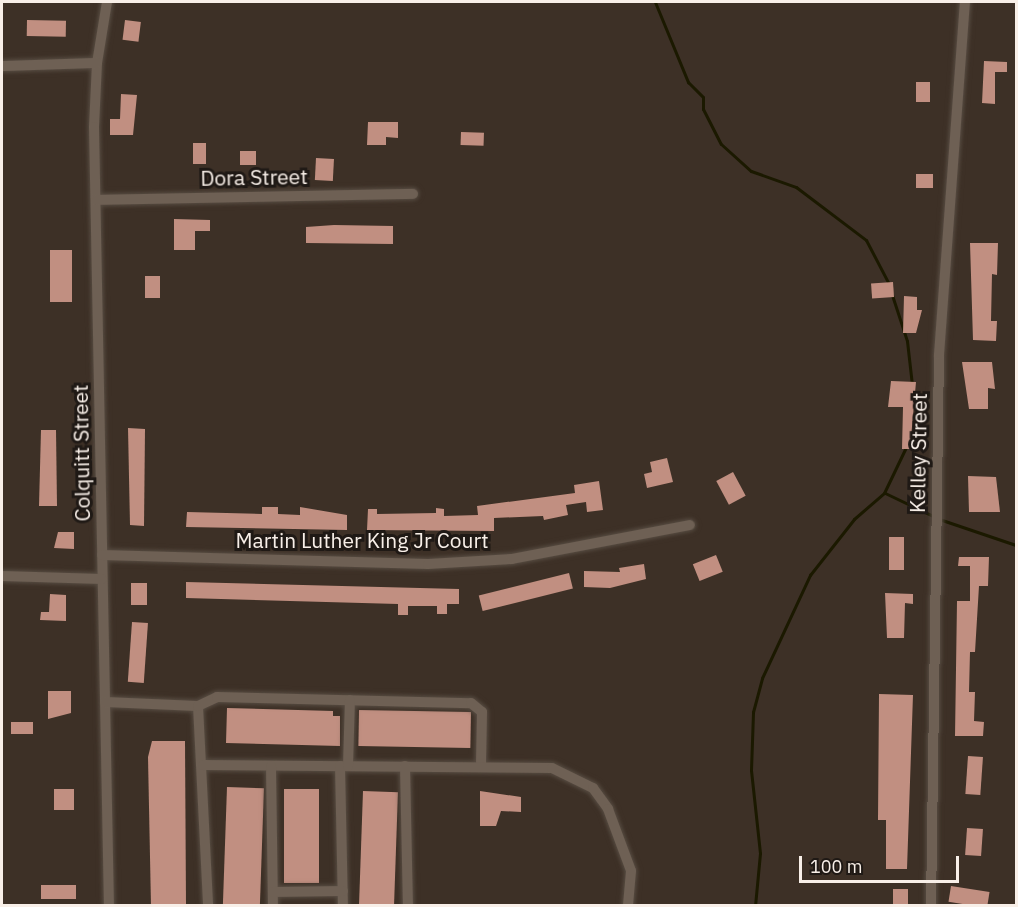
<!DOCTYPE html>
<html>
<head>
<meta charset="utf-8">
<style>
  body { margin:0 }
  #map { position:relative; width:1018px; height:907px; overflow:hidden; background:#3d3026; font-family:"IBM Plex Sans",sans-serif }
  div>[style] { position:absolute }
  .stream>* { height:3px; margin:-1.5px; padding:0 1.5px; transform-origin:1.5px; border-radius:1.5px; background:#1b1900 }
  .building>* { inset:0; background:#c18f81; transform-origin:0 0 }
  .roads { filter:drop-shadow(0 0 2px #574c42) drop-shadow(0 0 2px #574c42) }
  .minor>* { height:10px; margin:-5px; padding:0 5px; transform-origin:5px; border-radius:5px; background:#6e6054 }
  span { translate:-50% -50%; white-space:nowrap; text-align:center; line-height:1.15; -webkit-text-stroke:6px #1f1915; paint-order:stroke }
  .street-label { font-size:21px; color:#f8efe8 }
  .frame { position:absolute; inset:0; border:3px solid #f8efe8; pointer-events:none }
  .scale { position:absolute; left:799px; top:856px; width:160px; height:27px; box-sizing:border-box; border:3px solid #f8efe8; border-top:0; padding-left:8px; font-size:18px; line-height:21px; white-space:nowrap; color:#f8efe8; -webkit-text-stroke:4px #1f1915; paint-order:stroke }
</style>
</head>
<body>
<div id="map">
  <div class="stream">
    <i style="left:655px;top:2px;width:87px;rotate:67.6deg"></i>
    <i style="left:688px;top:82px;width:21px;rotate:45deg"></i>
    <i style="left:703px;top:97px;width:12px;rotate:90deg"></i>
    <i style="left:703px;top:109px;width:39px;rotate:63deg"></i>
    <i style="left:721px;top:144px;width:40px;rotate:42deg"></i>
    <i style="left:751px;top:171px;width:48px;rotate:19.6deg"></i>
    <i style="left:796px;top:187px;width:88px;rotate:37.1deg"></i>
    <i style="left:866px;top:240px;width:52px;rotate:62.4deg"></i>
    <i style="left:892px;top:295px;width:48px;rotate:71.9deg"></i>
    <i style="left:907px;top:341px;width:44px;rotate:83.5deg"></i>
    <i style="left:885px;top:493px;width:53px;rotate:25.6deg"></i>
    <i style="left:939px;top:519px;width:81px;rotate:18.7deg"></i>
    <i style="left:755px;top:906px;width:53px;rotate:-84.6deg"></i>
    <i style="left:760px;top:853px;width:83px;rotate:-96.2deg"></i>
    <i style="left:751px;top:770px;width:58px;rotate:-88deg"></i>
    <i style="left:753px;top:712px;width:35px;rotate:-75deg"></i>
    <i style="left:762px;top:678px;width:114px;rotate:-65deg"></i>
    <i style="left:810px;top:575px;width:71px;rotate:-51.8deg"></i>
    <i style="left:854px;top:519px;width:40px;rotate:-41deg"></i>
    <i style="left:884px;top:493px;width:51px;rotate:-64.4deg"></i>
  </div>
  <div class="building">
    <i style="left:27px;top:20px;width:39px;height:16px;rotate:1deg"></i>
    <i style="left:125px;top:20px;width:16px;height:20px;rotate:7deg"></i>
    <i style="clip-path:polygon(984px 61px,1007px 62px,1007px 72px,995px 72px,995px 104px,982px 103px)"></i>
    <i style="left:916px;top:82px;width:14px;height:20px"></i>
    <i style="clip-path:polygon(121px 94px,137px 95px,133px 135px,110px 135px,110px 119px,120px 119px)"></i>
    <i style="clip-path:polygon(368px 122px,398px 122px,398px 138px,386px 137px,386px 145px,367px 145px)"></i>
    <i style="left:461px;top:132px;width:23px;height:13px;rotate:2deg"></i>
    <i style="left:193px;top:143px;width:13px;height:21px"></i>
    <i style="left:240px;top:151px;width:16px;height:14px"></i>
    <i style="left:316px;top:158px;width:18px;height:22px;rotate:3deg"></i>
    <i style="left:916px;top:174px;width:17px;height:14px"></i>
    <i style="clip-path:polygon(174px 219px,210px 220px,210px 231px,195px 231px,195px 250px,174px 250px)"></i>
    <i style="clip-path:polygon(334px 225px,393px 226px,393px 244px,306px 243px,306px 227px)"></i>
    <i style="clip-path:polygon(970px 243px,998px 243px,997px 275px,992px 274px,991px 321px,997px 321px,996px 341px,973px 340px)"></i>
    <i style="left:50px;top:250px;width:22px;height:52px"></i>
    <i style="left:145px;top:276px;width:15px;height:22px"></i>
    <i style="left:893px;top:282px;width:15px;height:22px;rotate:86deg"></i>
    <i style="clip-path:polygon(904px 296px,917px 297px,917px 310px,922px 310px,916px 333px,903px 333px)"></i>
    <i style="clip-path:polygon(962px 362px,992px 362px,995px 389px,988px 388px,988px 409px,969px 409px)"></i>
    <i style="clip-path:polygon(891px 381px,916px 382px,910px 449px,902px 449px,903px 407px,888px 407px)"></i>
    <i style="clip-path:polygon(128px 428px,145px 429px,144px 526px,130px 525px)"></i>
    <i style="clip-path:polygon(41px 430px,56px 430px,57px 506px,39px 506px)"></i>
    <i style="clip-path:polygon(667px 458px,673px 482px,647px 488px,644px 474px,652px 472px,650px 462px)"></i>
    <i style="left:733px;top:472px;width:27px;height:19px;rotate:62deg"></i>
    <i style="clip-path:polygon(968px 476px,996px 477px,1000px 512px,969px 512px)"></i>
    <i style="clip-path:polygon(599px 481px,603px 510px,587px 512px,586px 502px,566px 505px,568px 515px,544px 520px,543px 516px,494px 518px,494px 531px,367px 530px,368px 509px,377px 509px,377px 514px,436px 513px,436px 508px,444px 509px,444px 516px,478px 515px,477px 506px,575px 493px,574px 485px)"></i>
    <i style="clip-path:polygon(262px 507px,278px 507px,278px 514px,300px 515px,300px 507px,347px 515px,347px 530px,186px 527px,187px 512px,262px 514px)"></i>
    <i style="clip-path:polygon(58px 532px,74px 532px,74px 549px,54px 548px)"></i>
    <i style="left:889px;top:537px;width:15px;height:33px"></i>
    <i style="left:716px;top:555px;width:18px;height:25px;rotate:68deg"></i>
    <i style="clip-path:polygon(959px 557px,989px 557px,988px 586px,979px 586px,975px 652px,970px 652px,969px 692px,975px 692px,974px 721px,984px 722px,983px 736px,955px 736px,957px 601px,970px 601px,970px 566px,958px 566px)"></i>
    <i style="clip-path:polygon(644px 564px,646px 579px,610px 588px,584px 587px,584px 571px,620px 572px,619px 568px)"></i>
    <i style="left:569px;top:573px;width:16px;height:93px;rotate:76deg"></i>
    <i style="clip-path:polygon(186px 582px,459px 589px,459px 604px,447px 604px,447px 614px,437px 614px,437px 606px,408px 606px,408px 615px,398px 615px,398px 604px,186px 598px)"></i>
    <i style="left:131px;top:583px;width:16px;height:22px"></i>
    <i style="clip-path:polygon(885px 593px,913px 594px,913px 604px,905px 603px,904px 638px,887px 638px)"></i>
    <i style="clip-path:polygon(50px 594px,66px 595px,66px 621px,40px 620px,41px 612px,49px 612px)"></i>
    <i style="left:132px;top:622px;width:16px;height:60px;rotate:4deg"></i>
    <i style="clip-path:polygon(48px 691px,71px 691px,71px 713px,48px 719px)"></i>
    <i style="clip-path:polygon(879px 694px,913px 695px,907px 869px,886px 869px,886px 820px,878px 820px)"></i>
    <i style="clip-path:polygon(227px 708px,333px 711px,333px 716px,340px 716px,340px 746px,226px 743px)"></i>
    <i style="left:359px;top:710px;width:112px;height:36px;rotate:1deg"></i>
    <i style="left:11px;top:722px;width:22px;height:12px"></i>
    <i style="clip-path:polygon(152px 741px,185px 741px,186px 906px,151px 906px,148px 757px)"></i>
    <i style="left:968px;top:756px;width:15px;height:38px;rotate:4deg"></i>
    <i style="left:227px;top:787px;width:37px;height:119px;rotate:2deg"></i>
    <i style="left:54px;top:789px;width:20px;height:21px"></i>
    <i style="left:284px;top:789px;width:35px;height:94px"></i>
    <i style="left:363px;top:791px;width:35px;height:114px;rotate:2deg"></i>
    <i style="clip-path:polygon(480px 791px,521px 797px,521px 812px,501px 811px,496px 826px,480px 826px)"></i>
    <i style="left:967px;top:828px;width:16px;height:27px;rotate:4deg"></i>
    <i style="left:76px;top:885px;width:14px;height:35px;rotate:90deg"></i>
    <i style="left:951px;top:886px;width:39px;height:16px;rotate:9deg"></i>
    <i style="left:893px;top:889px;width:15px;height:17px"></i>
  </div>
  <div class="roads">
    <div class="minor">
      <i style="left:107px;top:2px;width:62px;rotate:99.3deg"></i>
      <i style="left:97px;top:63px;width:64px;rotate:92.7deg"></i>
      <i style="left:94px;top:127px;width:779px;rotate:88.9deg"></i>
      <i style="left:2px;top:66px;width:95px;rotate:-1.8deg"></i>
      <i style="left:96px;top:200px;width:317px;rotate:-1.1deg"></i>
      <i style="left:102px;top:555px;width:326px;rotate:1.6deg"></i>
      <i style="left:428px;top:564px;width:84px;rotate:-3.4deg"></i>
      <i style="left:512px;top:559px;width:181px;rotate:-10.8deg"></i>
      <i style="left:2px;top:576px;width:100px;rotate:1.7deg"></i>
      <i style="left:105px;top:702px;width:93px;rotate:2.5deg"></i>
      <i style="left:198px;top:706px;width:200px;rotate:87.1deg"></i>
      <i style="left:198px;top:706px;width:21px;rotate:-25deg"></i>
      <i style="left:217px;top:697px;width:254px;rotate:1.4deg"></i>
      <i style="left:471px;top:703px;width:14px;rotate:39deg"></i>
      <i style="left:482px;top:712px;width:54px;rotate:91.1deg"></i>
      <i style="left:203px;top:765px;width:349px;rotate:0.5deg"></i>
      <i style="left:552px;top:768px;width:46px;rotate:26deg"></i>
      <i style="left:593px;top:788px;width:26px;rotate:54deg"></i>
      <i style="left:608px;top:809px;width:66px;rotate:69.6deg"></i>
      <i style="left:631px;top:871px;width:35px;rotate:95deg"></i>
      <i style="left:271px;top:766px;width:140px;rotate:89.2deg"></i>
      <i style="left:340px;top:766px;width:140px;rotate:88.8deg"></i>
      <i style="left:348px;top:766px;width:66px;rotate:-88.3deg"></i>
      <i style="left:405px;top:766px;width:140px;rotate:88.8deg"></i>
      <i style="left:273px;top:892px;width:70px;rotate:-0.8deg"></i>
      <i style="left:931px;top:906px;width:551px;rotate:-89.17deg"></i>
      <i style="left:939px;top:355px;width:354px;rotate:-85.8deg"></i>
    </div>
  </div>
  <div class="street-label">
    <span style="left:254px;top:177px;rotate:-1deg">Dora Street</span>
    <span style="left:81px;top:453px;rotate:-91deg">Colquitt Street</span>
    <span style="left:918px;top:453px;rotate:-89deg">Kelley Street</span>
    <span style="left:362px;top:540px">Martin Luther King Jr Court</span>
  </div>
  <div class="frame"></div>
  <div class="scale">100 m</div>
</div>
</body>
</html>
